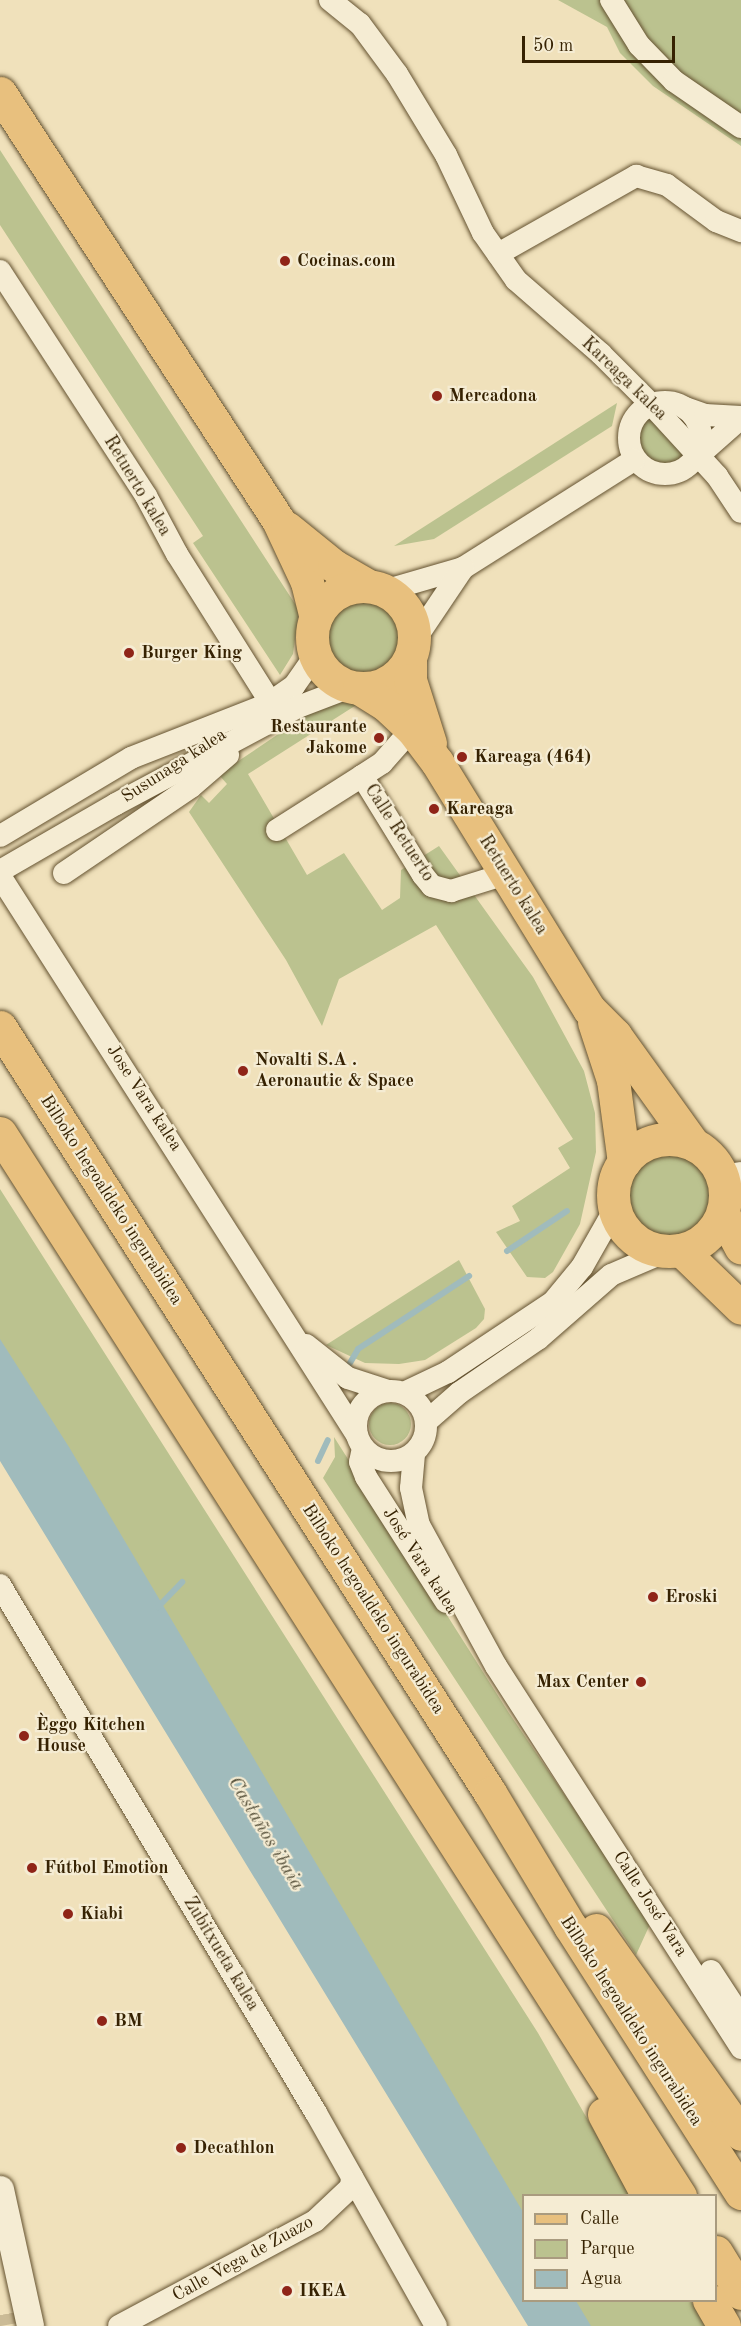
<!DOCTYPE html>
<html>
<head>
<meta charset="utf-8">
<style>
  body { margin:0 }
  #map { position:relative; width:741px; height:2326px; overflow:hidden; background:#f0e1bb; font-family:"Old Standard TT",serif }
  div>[style] { position:absolute }
  .green>* { inset:0; background:#bbc28f }
  .round { border-radius:50% }
  .water>* { inset:0; background:#a0bbbc }
  .stream>* { height:6px; margin:-3px; padding:0 3px; transform-origin:3px; border-radius:3px; background:#a0bbbc }
  .secondary-tunnel>* { height:32px; margin-top:-16px; transform-origin:0; background:repeating-linear-gradient(90deg,#cbbb96 0 32px,transparent 0 48px) }
  .roads { filter:drop-shadow(0 0 2px #645230) drop-shadow(0 0 2px #645230) }
  .minor>* { height:22px; margin:-11px; padding:0 11px; transform-origin:11px; border-radius:11px; background:#f5ecd3 }
  .minor>.ring { margin:-11px; padding:0; box-sizing:content-box; background:none; border:22px solid #f5ecd3; border-radius:50% }
  .tertiary>* { height:27px; margin:-13.5px; padding:0 13.5px; transform-origin:13.5px; border-radius:13.5px; background:#f5ecd3 }
  .primary>* { height:33px; margin:-16.5px; padding:0 16.5px; transform-origin:16.5px; border-radius:16.5px; background:#e8c07e }
  .primary>.ring { margin:-16.5px; padding:0; box-sizing:content-box; background:none; border:33px solid #e8c07e; border-radius:50% }
  .motorway>* { height:33px; margin:-16.5px; padding:0 16.5px; transform-origin:16.5px; border-radius:16.5px; background:#e8c07e }
  .dots>* { width:16px; height:16px; translate:-50% -50%; box-sizing:border-box; border:3px solid #f5ecd3; border-radius:50% }
  span { translate:-50% -50%; white-space:nowrap; text-align:center; line-height:1.15; -webkit-text-stroke:4.5px #f5ecd3; paint-order:stroke }
  .poi-label { font-size:18px; color:#362202; font-weight:700 }
  .left { translate:0 -50%; text-align:left }
  .right { translate:-100% -50%; text-align:right }
  .street-label { font-size:18px; color:#362202 }
  .water-label { font-size:20px; color:#56503a; font-style:italic }
  .legend { position:absolute; left:522px; top:2194px; width:195px; height:108px; box-sizing:border-box; background:#f5ecd3; border:2px solid #a99b7f; margin:0; padding:8px 10px; list-style:none; font-size:18px; color:#362202 }
  .legend li { display:flex; align-items:center; gap:12px; height:30px }
  .legend b { width:30px; border:2px solid #a99b7f }
  .scale { position:absolute; left:522px; top:36px; width:153px; height:27px; box-sizing:border-box; border:3px solid #362202; border-top:0; padding-left:8px; font-size:18px; line-height:21px; white-space:nowrap; color:#362202; -webkit-text-stroke:4px #f5ecd3; paint-order:stroke }
</style>
</head>
<body>
<div id="map">
  <div class="green">
    <i style="clip-path:polygon(558px 0,741px 0,741px 146px,653px 86px,620px 53px,607px 27px)"></i>
    <i style="clip-path:polygon(0 150px,299px 610px,293px 654px,280px 675px,193px 543px,203px 536px,0 225px)"></i>
    <i style="clip-path:polygon(617px 403px,612px 426px,434px 539px,394px 546px)"></i>
    <i style="clip-path:polygon(653px 417px,689px 453px,675px 465px,661px 465px,649px 460px,639px 447px,637px 433px,643px 422px)"></i>
    <i class="round" style="left:323px;top:600px;width:78px;height:78px"></i>
    <i style="clip-path:polygon(345px 699px,361px 702px,248px 774px,307px 875px,344px 853px,382px 910px,400px 898px,401px 870px,439px 846px,533px 977px,584px 1071px,595px 1113px,596px 1152px,580px 1224px,553px 1272px,545px 1278px,527px 1277px,496px 1232px,520px 1221px,512px 1206px,570px 1168px,558px 1148px,573px 1139px,436px 925px,339px 979px,322px 1026px,286px 960px,189px 812px,201px 795px,209px 803px,227px 784px,220px 776px,237px 762px,305px 716px)"></i>
    <i class="round" style="left:628px;top:1153px;width:84px;height:84px"></i>
    <i style="clip-path:polygon(0 1189px,538px 2033px,631px 2195px,524px 2196px,523px 2215px,0 1346px)"></i>
    <i style="clip-path:polygon(459px 1260px,485px 1309px,484px 1319px,476px 1328px,425px 1360px,399px 1364px,365px 1363px,326px 1345px)"></i>
    <i class="round" style="left:369px;top:1403px;width:42px;height:42px"></i>
    <i style="clip-path:polygon(334px 1437px,509px 1713px,651px 1922px,636px 1955px,323px 1478px,335px 1457px)"></i>
    <i style="clip-path:polygon(575px 2301px,691px 2301px,705px 2326px,590px 2326px)"></i>
  </div>
  <div class="water">
    <i style="clip-path:polygon(0 1339px,69px 1447px,523px 2212px,524px 2300px,576px 2301px,591px 2326px,528px 2326px,0 1461px)"></i>
  </div>
  <div class="stream">
    <i style="left:507px;top:1251px;width:72px;rotate:-33.7deg"></i>
    <i style="left:350px;top:1363px;width:16px;rotate:-60deg"></i>
    <i style="left:358px;top:1349px;width:133px;rotate:-33.3deg"></i>
    <i style="left:318px;top:1461px;width:23px;rotate:-65deg"></i>
    <i style="left:158px;top:1607px;width:35px;rotate:-46deg"></i>
  </div>
  <div class="secondary-tunnel">
    <i style="left:0;top:2315px;width:11px;rotate:80deg"></i>
  </div>
  <div class="roads">
    <div class="minor">
      <i style="left:330px;top:0;width:38px;rotate:39deg"></i>
      <i style="left:360px;top:24px;width:62px;rotate:53.5deg"></i>
      <i style="left:397px;top:74px;width:95px;rotate:58.8deg"></i>
      <i style="left:446px;top:155px;width:86px;rotate:64.6deg"></i>
      <i style="left:483px;top:233px;width:57px;rotate:54.9deg"></i>
      <i style="left:516px;top:280px;width:113px;rotate:41deg"></i>
      <i style="left:601px;top:354px;width:71px;rotate:45deg"></i>
      <i style="left:651px;top:404px;width:98px;rotate:47.5deg"></i>
      <i style="left:717px;top:476px;width:43px;rotate:56.3deg"></i>
      <i style="left:611px;top:0;width:53px;rotate:58.1deg"></i>
      <i style="left:639px;top:45px;width:50px;rotate:45.8deg"></i>
      <i style="left:674px;top:81px;width:81px;rotate:34.5deg"></i>
      <i style="left:498px;top:254px;width:159px;rotate:-29.5deg"></i>
      <i style="left:636px;top:176px;width:32px;rotate:16deg"></i>
      <i style="left:667px;top:185px;width:61px;rotate:36.3deg"></i>
      <i style="left:716px;top:221px;width:27px;rotate:22deg"></i>
      <i style="left:0;top:271px;width:268px;rotate:57deg"></i>
      <i style="left:146px;top:496px;width:66px;rotate:61.9deg"></i>
      <i style="left:177px;top:554px;width:176px;rotate:57.8deg"></i>
      <i style="left:271px;top:703px;width:150px;rotate:158.6deg"></i>
      <i style="left:131px;top:758px;width:152px;rotate:149.2deg"></i>
      <i class="ring" style="left:629px;top:402px;width:50px;height:50px"></i>
      <i style="left:685px;top:408px;width:21px;rotate:19deg"></i>
      <i style="left:705px;top:415px;width:36px;rotate:3deg"></i>
      <i style="left:698px;top:456px;width:57px;rotate:-41.5deg"></i>
      <i style="left:384px;top:591px;width:82px;rotate:-16.2deg"></i>
      <i style="left:463px;top:568px;width:202px;rotate:-32.3deg"></i>
      <i style="left:414px;top:641px;width:88px;rotate:-56.1deg"></i>
      <i style="left:258px;top:711px;width:44px;rotate:-34.8deg"></i>
      <i style="left:294px;top:686px;width:38px;rotate:-55deg"></i>
      <i style="left:412px;top:729px;width:45px;rotate:131.4deg"></i>
      <i style="left:382px;top:763px;width:24px;rotate:147deg"></i>
      <i style="left:362px;top:776px;width:116px;rotate:58.4deg"></i>
      <i style="left:423px;top:875px;width:14px;rotate:51deg"></i>
      <i style="left:432px;top:886px;width:20px;rotate:15deg"></i>
      <i style="left:451px;top:891px;width:58px;rotate:-17.2deg"></i>
      <i style="left:277px;top:830px;width:101px;rotate:-32.4deg"></i>
      <i style="left:0;top:871px;width:134px;rotate:-30deg"></i>
      <i style="left:116px;top:804px;width:206px;rotate:-28.1deg"></i>
      <i style="left:298px;top:707px;width:56px;rotate:-21deg"></i>
      <i style="left:64px;top:873px;width:153px;rotate:-34.1deg"></i>
      <i style="left:191px;top:787px;width:49px;rotate:-40.9deg"></i>
      <i style="left:0;top:876px;width:663px;rotate:57.44deg"></i>
      <i style="left:722px;top:1176px;width:19px;rotate:-9deg"></i>
      <i style="left:306px;top:1345px;width:53px;rotate:38.2deg"></i>
      <i style="left:348px;top:1378px;width:42px;rotate:18deg"></i>
      <i class="ring" style="left:356px;top:1391px;width:48px;height:48px"></i>
      <i style="left:404px;top:1393px;width:49px;rotate:-25.5deg"></i>
      <i style="left:448px;top:1372px;width:126px;rotate:-33.7deg"></i>
      <i style="left:553px;top:1302px;width:45px;rotate:-50.4deg"></i>
      <i style="left:582px;top:1267px;width:67px;rotate:-60.4deg"></i>
      <i style="left:427px;top:1421px;width:43px;rotate:-41.2deg"></i>
      <i style="left:459px;top:1393px;width:96px;rotate:-34.4deg"></i>
      <i style="left:538px;top:1339px;width:97px;rotate:-41.2deg"></i>
      <i style="left:611px;top:1275px;width:61px;rotate:-23.2deg"></i>
      <i style="left:363px;top:1448px;width:14px;rotate:102deg"></i>
      <i style="left:360px;top:1462px;width:16px;rotate:68deg"></i>
      <i style="left:366px;top:1477px;width:148px;rotate:57.4deg"></i>
      <i style="left:414px;top:1454px;width:34px;rotate:95deg"></i>
      <i style="left:411px;top:1488px;width:38px;rotate:78deg"></i>
      <i style="left:419px;top:1525px;width:161px;rotate:61.4deg"></i>
      <i style="left:496px;top:1666px;width:454px;rotate:57.3deg"></i>
      <i style="left:0;top:1585px;width:615px;rotate:59.1deg"></i>
      <i style="left:316px;top:2113px;width:244px;rotate:60.6deg"></i>
      <i style="left:711px;top:1971px;width:55px;rotate:56.9deg"></i>
      <i style="left:119px;top:2326px;width:222px;rotate:-28.2deg"></i>
      <i style="left:315px;top:2221px;width:50px;rotate:-43.4deg"></i>
      <i style="left:351px;top:2187px;width:10px;rotate:-84deg"></i>
    </div>
    <div class="tertiary">
      <i style="left:0;top:2189px;width:140px;rotate:77.6deg"></i>
    </div>
    <div class="primary">
      <i style="left:0;top:93px;width:510px;rotate:56.93deg"></i>
      <i style="left:278px;top:520px;width:68px;rotate:64.9deg"></i>
      <i style="left:307px;top:582px;width:36px;rotate:76deg"></i>
      <i style="left:287px;top:528px;width:60px;rotate:39deg"></i>
      <i style="left:334px;top:566px;width:39px;rotate:30deg"></i>
      <i class="ring" style="left:312px;top:586px;width:69px;height:69px"></i>
      <i style="left:410px;top:658px;width:22px;rotate:90deg"></i>
      <i style="left:410px;top:680px;width:66px;rotate:72.4deg"></i>
      <i style="left:359px;top:688px;width:32px;rotate:32deg"></i>
      <i style="left:386px;top:705px;width:35px;rotate:43deg"></i>
      <i style="left:412px;top:729px;width:41px;rotate:52.9deg"></i>
      <i style="left:437px;top:762px;width:290px;rotate:58.4deg"></i>
      <i style="left:589px;top:1009px;width:37px;rotate:45deg"></i>
      <i style="left:615px;top:1035px;width:134px;rotate:54.4deg"></i>
      <i style="left:594px;top:1022px;width:61px;rotate:71.9deg"></i>
      <i style="left:613px;top:1080px;width:83px;rotate:82.4deg"></i>
      <i class="ring" style="left:613px;top:1139px;width:79px;height:79px"></i>
      <i style="left:723px;top:1214px;width:38px;rotate:62deg"></i>
      <i style="left:681px;top:1250px;width:83px;rotate:44deg"></i>
    </div>
    <div class="motorway">
      <i style="left:0;top:1027px;width:909px;rotate:57.39deg"></i>
      <i style="left:490px;top:1793px;width:155px;rotate:59deg"></i>
      <i style="left:570px;top:1926px;width:317px;rotate:57.4deg"></i>
      <i style="left:0;top:1133px;width:1262px;rotate:57.39deg"></i>
      <i style="left:596px;top:1930px;width:250px;rotate:54.6deg"></i>
      <i style="left:604px;top:2114px;width:93px;rotate:61.8deg"></i>
      <i style="left:716px;top:2252px;width:48px;rotate:58.6deg"></i>
      <i style="left:709px;top:2300px;width:30px;rotate:60deg"></i>
    </div>
  </div>
  <div class="dots">
    <i style="left:285px;top:261px;background:#8f2418"></i>
    <i style="left:437px;top:396px;background:#8f2418"></i>
    <i style="left:129px;top:653px;background:#8f2418"></i>
    <i style="left:379px;top:738px;background:#8f2418"></i>
    <i style="left:462px;top:757px;background:#8f2418"></i>
    <i style="left:434px;top:809px;background:#8f2418"></i>
    <i style="left:243px;top:1071px;background:#8f2418"></i>
    <i style="left:653px;top:1597px;background:#8f2418"></i>
    <i style="left:641px;top:1682px;background:#8f2418"></i>
    <i style="left:24px;top:1736px;background:#8f2418"></i>
    <i style="left:32px;top:1868px;background:#8f2418"></i>
    <i style="left:68px;top:1914px;background:#8f2418"></i>
    <i style="left:102px;top:2021px;background:#8f2418"></i>
    <i style="left:181px;top:2148px;background:#8f2418"></i>
    <i style="left:287px;top:2291px;background:#8f2418"></i>
  </div>
  <div class="poi-label">
    <span class="left" style="left:297px;top:261px">Cocinas.com</span>
    <span class="left" style="left:449px;top:396px">Mercadona</span>
    <span class="left" style="left:141px;top:653px">Burger King</span>
    <span class="right" style="left:367px;top:738px">Restaurante<br>Jakome</span>
    <span class="left" style="left:474px;top:757px">Kareaga (464)</span>
    <span class="left" style="left:446px;top:809px">Kareaga</span>
    <span class="left" style="left:255px;top:1071px">Novalti S.A .<br>Aeronautic &amp; Space</span>
    <span class="left" style="left:665px;top:1597px">Eroski</span>
    <span class="right" style="left:629px;top:1682px">Max Center</span>
    <span class="left" style="left:36px;top:1736px">Èggo Kitchen<br>House</span>
    <span class="left" style="left:44px;top:1868px">Fútbol Emotion</span>
    <span class="left" style="left:80px;top:1914px">Kiabi</span>
    <span class="left" style="left:114px;top:2021px">BM</span>
    <span class="left" style="left:193px;top:2148px">Decathlon</span>
    <span class="left" style="left:299px;top:2291px">IKEA</span>
  </div>
  <div class="street-label">
    <span style="left:624px;top:379px;rotate:44deg">Kareaga kalea</span>
    <span style="left:137px;top:486px;rotate:59deg">Retuerto kalea</span>
    <span style="left:174px;top:766px;rotate:-33deg">Susunaga kalea</span>
    <span style="left:399px;top:833px;rotate:57deg">Calle Retuerto</span>
    <span style="left:513px;top:885px;rotate:58deg">Retuerto kalea</span>
    <span style="left:144px;top:1098px;rotate:57deg">Jose Vara kalea</span>
    <span style="left:111px;top:1200px;rotate:57deg">Bilboko hegoaldeko ingurabidea</span>
    <span style="left:420px;top:1561px;rotate:57deg">José Vara kalea</span>
    <span style="left:373px;top:1609px;rotate:57deg">Bilboko hegoaldeko ingurabidea</span>
    <span style="left:650px;top:1904px;rotate:57deg">Calle José Vara</span>
    <span style="left:221px;top:1954px;rotate:59deg">Zubitxueta kalea</span>
    <span style="left:631px;top:2021px;rotate:57deg">Bilboko hegoaldeko ingurabidea</span>
    <span style="left:243px;top:2259px;rotate:-29deg">Calle Vega de Zuazo</span>
  </div>
  <div class="water-label">
    <span style="left:265px;top:1834px;rotate:59deg">Castaños ibaia</span>
  </div>
  <ul class="legend">
  <li><b style="height:8px;background:#e8c07e"></b>Calle</li>
  <li><b style="height:16px;background:#bbc28f"></b>Parque</li>
  <li><b style="height:16px;background:#a0bbbc"></b>Agua</li>
  </ul>
  <div class="scale">50 m</div>
</div>
</body>
</html>
